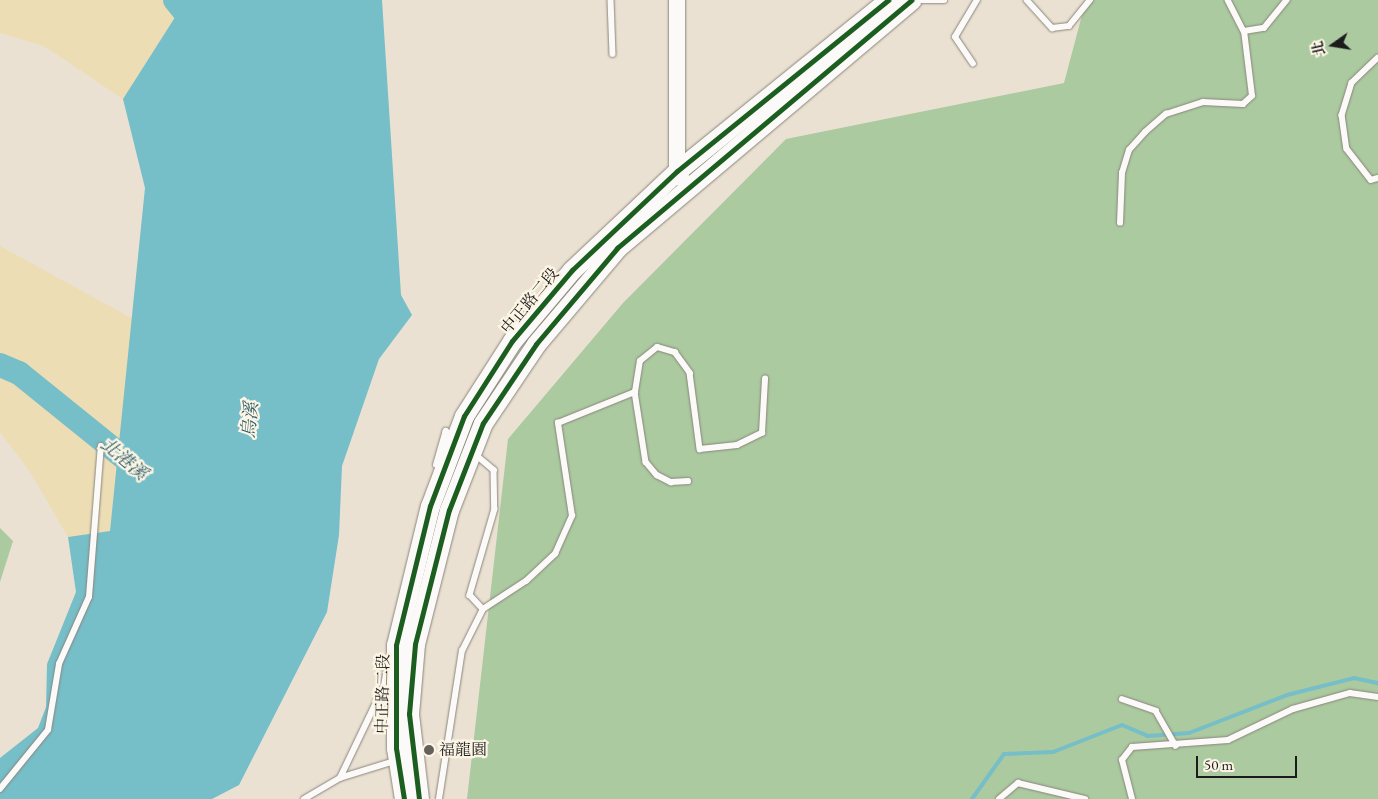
<!DOCTYPE html>
<html>
<head>
<meta charset="utf-8">
<style>
  body { margin:0 }
  #map { position:relative; width:1378px; height:799px; overflow:hidden; background:#eae1d2; font-family:"EB Garamond","Noto Serif TC",serif }
  div>[style] { position:absolute }
  .forest>* { inset:0; background:#abcaa0 }
  .sand>* { inset:0; background:#ecddb5 }
  .water>* { inset:0; background:#76bec8 }
  .stream>* { height:4px; margin:-2px; padding:0 2px; transform-origin:2px; border-radius:2px; background:#76bec8 }
  .river>* { height:24px; margin:-12px; padding:0 12px; transform-origin:12px; border-radius:12px; background:#76bec8 }
  .roads { filter:drop-shadow(0 0 1px #8a857d) drop-shadow(0 0 1px #8a857d) }
  .lane>* { height:5.5px; margin:-2.75px; padding:0 2.75px; transform-origin:2.75px; border-radius:2.75px; background:#fcfaf8 }
  .secondary>* { height:16px; margin:-8px; padding:0 8px; transform-origin:8px; border-radius:8px; background:#fcfaf8 }
  .primary>* { height:19px; margin:-9.5px; padding:0 9.5px; transform-origin:9.5px; border-radius:9.5px; background:#fcfaf8 }
  .cycleway>* { height:5px; margin:-2.5px; padding:0 2.5px; transform-origin:2.5px; border-radius:2.5px; background:#1b5e20 }
  .dots>* { width:14px; height:14px; translate:-50% -50%; box-sizing:border-box; border:2px solid #fcf5e5; border-radius:50% }
  span { translate:-50% -50%; white-space:nowrap; text-align:center; line-height:1.15; -webkit-text-stroke:4.5px #fcf5e5; paint-order:stroke }
  .street-label { font-size:16px; color:#1c1c1c }
  .poi-label { font-size:16px; color:#1c1c1c }
  .left { translate:0 -50%; text-align:left }
  .water-label { font-size:18px; color:#2e5e68; font-style:italic }
  .north { position:absolute; left:1308px; top:20px; width:50px; height:50px; -webkit-text-stroke:4px #fcf5e5; paint-order:stroke; rotate:257deg; font-size:14px; font-weight:700; line-height:20px; text-align:center; color:#1c1c1c }
  .north::after { content:''; display:block; margin:auto; width:18px; height:22px; background:#1c1c1c; clip-path:polygon(50% 0,100% 100%,50% 72%,0 100%) }
  .scale { position:absolute; left:1196px; top:756px; width:101px; height:22px; box-sizing:border-box; border:2px solid #1c1c1c; border-top:0; padding-left:6px; font-size:15px; line-height:18px; white-space:nowrap; color:#1c1c1c; -webkit-text-stroke:4px #fcf5e5; paint-order:stroke }
</style>
</head>
<body>
<div id="map">
  <div class="forest">
    <i style="clip-path:polygon(1086px 0,1378px 0,1378px 799px,467px 799px,508px 439px,623px 303px,786px 139px,1064px 83px)"></i>
    <i style="clip-path:polygon(0 528px,13px 541px,0 582px)"></i>
  </div>
  <div class="sand">
    <i style="clip-path:polygon(0 0,186px 0,123px 99px,44px 46px,0 33px)"></i>
    <i style="clip-path:polygon(0 246px,135px 320px,110px 531px,68px 537px,30px 472px,0 432px)"></i>
  </div>
  <div class="water">
    <i style="clip-path:polygon(186px 0,382px 0,401px 295px,412px 315px,379px 359px,342px 466px,339px 535px,327px 612px,239px 785px,212px 799px,0 799px,0 758px,38px 728px,46px 707px,47px 664px,76px 592px,68px 537px,110px 531px,145px 188px,123px 99px)"></i>
  </div>
  <div class="stream">
    <i style="left:972px;top:799px;width:55px;rotate:-54.6deg"></i>
    <i style="left:1004px;top:754px;width:49px;rotate:-2.3deg"></i>
    <i style="left:1053px;top:752px;width:74px;rotate:-21.4deg"></i>
    <i style="left:1122px;top:725px;width:28px;rotate:23deg"></i>
    <i style="left:1148px;top:736px;width:41px;rotate:-4.2deg"></i>
    <i style="left:1189px;top:733px;width:105px;rotate:-21.2deg"></i>
    <i style="left:1287px;top:695px;width:69px;rotate:-14.2deg"></i>
    <i style="left:1354px;top:678px;width:25px;rotate:12deg"></i>
  </div>
  <div class="river">
    <i style="left:175px;top:0;width:43px;rotate:50.7deg"></i>
    <i style="left:0;top:365px;width:21px;rotate:23deg"></i>
    <i style="left:19px;top:373px;width:161px;rotate:38.9deg"></i>
  </div>
  <div class="roads">
    <div class="lane">
      <i style="left:611px;top:0;width:54px;rotate:87.9deg"></i>
      <i style="left:922px;top:0;width:22px"></i>
      <i style="left:1027px;top:0;width:38px;rotate:48deg"></i>
      <i style="left:1052px;top:28px;width:17px;rotate:-7deg"></i>
      <i style="left:1069px;top:26px;width:33px;rotate:-51deg"></i>
      <i style="left:1228px;top:0;width:35px;rotate:63deg"></i>
      <i style="left:1244px;top:31px;width:20px;rotate:-9deg"></i>
      <i style="left:1264px;top:28px;width:36px;rotate:-51deg"></i>
      <i style="left:1378px;top:58px;width:36px;rotate:136deg"></i>
      <i style="left:1352px;top:83px;width:34px;rotate:107deg"></i>
      <i style="left:1342px;top:115px;width:34px;rotate:82deg"></i>
      <i style="left:1347px;top:149px;width:39px;rotate:52deg"></i>
      <i style="left:1371px;top:180px;width:7px;rotate:-16deg"></i>
      <i style="left:973px;top:64px;width:32px;rotate:-124deg"></i>
      <i style="left:955px;top:37px;width:43px;rotate:-59.3deg"></i>
      <i style="left:1120px;top:223px;width:50px;rotate:-87.7deg"></i>
      <i style="left:1122px;top:173px;width:24px;rotate:-73deg"></i>
      <i style="left:1129px;top:150px;width:24px;rotate:-48deg"></i>
      <i style="left:1145px;top:132px;width:28px;rotate:-41deg"></i>
      <i style="left:1166px;top:114px;width:39px;rotate:-18deg"></i>
      <i style="left:1203px;top:102px;width:40px;rotate:2.9deg"></i>
      <i style="left:1243px;top:104px;width:12px;rotate:-42deg"></i>
      <i style="left:1252px;top:96px;width:65px;rotate:-97deg"></i>
      <i style="left:635px;top:392px;width:71px;rotate:81.1deg"></i>
      <i style="left:646px;top:462px;width:17px;rotate:50deg"></i>
      <i style="left:657px;top:475px;width:16px;rotate:27deg"></i>
      <i style="left:671px;top:482px;width:17px;rotate:-3deg"></i>
      <i style="left:475px;top:454px;width:25px;rotate:40deg"></i>
      <i style="left:494px;top:470px;width:39px;rotate:89deg"></i>
      <i style="left:495px;top:509px;width:90px;rotate:106.2deg"></i>
      <i style="left:470px;top:595px;width:19px;rotate:47deg"></i>
      <i style="left:436px;top:465px;width:35px;rotate:-74deg"></i>
      <i style="left:446px;top:431px;width:11px;rotate:41deg"></i>
      <i style="left:1122px;top:699px;width:36px;rotate:19deg"></i>
      <i style="left:1156px;top:711px;width:40px;rotate:60.3deg"></i>
      <i style="left:340px;top:778px;width:102px;rotate:-64.4deg"></i>
      <i style="left:384px;top:686px;width:23px;rotate:-80deg"></i>
      <i style="left:0;top:789px;width:76px;rotate:-50.9deg"></i>
      <i style="left:48px;top:730px;width:67px;rotate:-80.5deg"></i>
      <i style="left:59px;top:664px;width:73px;rotate:-65.9deg"></i>
      <i style="left:89px;top:597px;width:151px;rotate:-85.5deg"></i>
      <i style="left:304px;top:799px;width:42px;rotate:-30.3deg"></i>
      <i style="left:340px;top:778px;width:58px;rotate:-17.2deg"></i>
      <i style="left:439px;top:799px;width:150px;rotate:-81.2deg"></i>
      <i style="left:462px;top:651px;width:47px;rotate:-63.4deg"></i>
      <i style="left:483px;top:609px;width:51px;rotate:-33.1deg"></i>
      <i style="left:526px;top:581px;width:40px;rotate:-43deg"></i>
      <i style="left:555px;top:554px;width:42px;rotate:-65.9deg"></i>
      <i style="left:572px;top:516px;width:94px;rotate:-98.6deg"></i>
      <i style="left:558px;top:423px;width:83px;rotate:-21.9deg"></i>
      <i style="left:635px;top:392px;width:31px;rotate:-81deg"></i>
      <i style="left:640px;top:361px;width:22px;rotate:-39deg"></i>
      <i style="left:657px;top:347px;width:19px;rotate:16deg"></i>
      <i style="left:675px;top:352px;width:26px;rotate:54deg"></i>
      <i style="left:690px;top:373px;width:77px;rotate:82.5deg"></i>
      <i style="left:700px;top:449px;width:37px;rotate:-6deg"></i>
      <i style="left:737px;top:445px;width:28px;rotate:-26deg"></i>
      <i style="left:762px;top:433px;width:54px;rotate:-86.8deg"></i>
      <i style="left:999px;top:799px;width:25px;rotate:-40deg"></i>
      <i style="left:1018px;top:783px;width:69px;rotate:13.4deg"></i>
      <i style="left:1132px;top:799px;width:40px;rotate:-104.4deg"></i>
      <i style="left:1122px;top:760px;width:16px;rotate:-52deg"></i>
      <i style="left:1132px;top:747px;width:96px;rotate:-4.2deg"></i>
      <i style="left:1228px;top:740px;width:72px;rotate:-25.5deg"></i>
      <i style="left:1293px;top:709px;width:59px;rotate:-15.7deg"></i>
      <i style="left:1350px;top:693px;width:28px;rotate:8deg"></i>
    </div>
    <div class="secondary">
      <i style="left:677px;top:0;width:171px;rotate:90deg"></i>
      <i style="left:677px;top:171px;width:9px;rotate:58deg"></i>
    </div>
    <div class="primary">
      <i style="left:404px;top:799px;width:52px;rotate:-98.9deg"></i>
      <i style="left:396px;top:748px;width:103px;rotate:-90deg"></i>
      <i style="left:396px;top:645px;width:143px;rotate:-76.3deg"></i>
      <i style="left:430px;top:506px;width:96px;rotate:-69.3deg"></i>
      <i style="left:464px;top:416px;width:89px;rotate:-57.4deg"></i>
      <i style="left:512px;top:341px;width:93px;rotate:-49.8deg"></i>
      <i style="left:572px;top:270px;width:144px;rotate:-43.3deg"></i>
      <i style="left:677px;top:171px;width:272px;rotate:-39deg"></i>
      <i style="left:419px;top:799px;width:86px;rotate:-96.7deg"></i>
      <i style="left:409px;top:714px;width:70px;rotate:-85.1deg"></i>
      <i style="left:415px;top:644px;width:138px;rotate:-75.8deg"></i>
      <i style="left:449px;top:510px;width:93px;rotate:-68.7deg"></i>
      <i style="left:483px;top:423px;width:95px;rotate:-56.1deg"></i>
      <i style="left:536px;top:344px;width:126px;rotate:-49.8deg"></i>
      <i style="left:617px;top:248px;width:385px;rotate:-40.1deg"></i>
    </div>
  </div>
  <div class="cycleway">
    <i style="left:404px;top:799px;width:52px;rotate:-98.9deg"></i>
    <i style="left:396px;top:748px;width:103px;rotate:-90deg"></i>
    <i style="left:396px;top:645px;width:143px;rotate:-76.3deg"></i>
    <i style="left:430px;top:506px;width:96px;rotate:-69.3deg"></i>
    <i style="left:464px;top:416px;width:89px;rotate:-57.4deg"></i>
    <i style="left:512px;top:341px;width:93px;rotate:-49.8deg"></i>
    <i style="left:572px;top:270px;width:144px;rotate:-43.3deg"></i>
    <i style="left:677px;top:171px;width:272px;rotate:-39deg"></i>
    <i style="left:419px;top:799px;width:86px;rotate:-96.7deg"></i>
    <i style="left:409px;top:714px;width:70px;rotate:-85.1deg"></i>
    <i style="left:415px;top:644px;width:138px;rotate:-75.8deg"></i>
    <i style="left:449px;top:510px;width:93px;rotate:-68.7deg"></i>
    <i style="left:483px;top:423px;width:95px;rotate:-56.1deg"></i>
    <i style="left:536px;top:344px;width:126px;rotate:-49.8deg"></i>
    <i style="left:617px;top:248px;width:385px;rotate:-40.1deg"></i>
  </div>
  <div class="dots">
    <i style="left:429px;top:750px;background:#64615c"></i>
  </div>
  <div class="street-label">
    <span style="left:530px;top:301px;rotate:-50deg">中正路二段</span>
    <span style="left:383px;top:694px;rotate:-89deg">中正路二段</span>
  </div>
  <div class="poi-label">
    <span class="left" style="left:439px;top:750px">福龍園</span>
  </div>
  <div class="water-label">
    <span style="left:250px;top:420px;rotate:-85deg">烏溪</span>
    <span style="left:124px;top:459px;rotate:40deg">北港溪</span>
  </div>
  <div class="north">北</div>
  <div class="scale">50 m</div>
</div>
</body>
</html>
